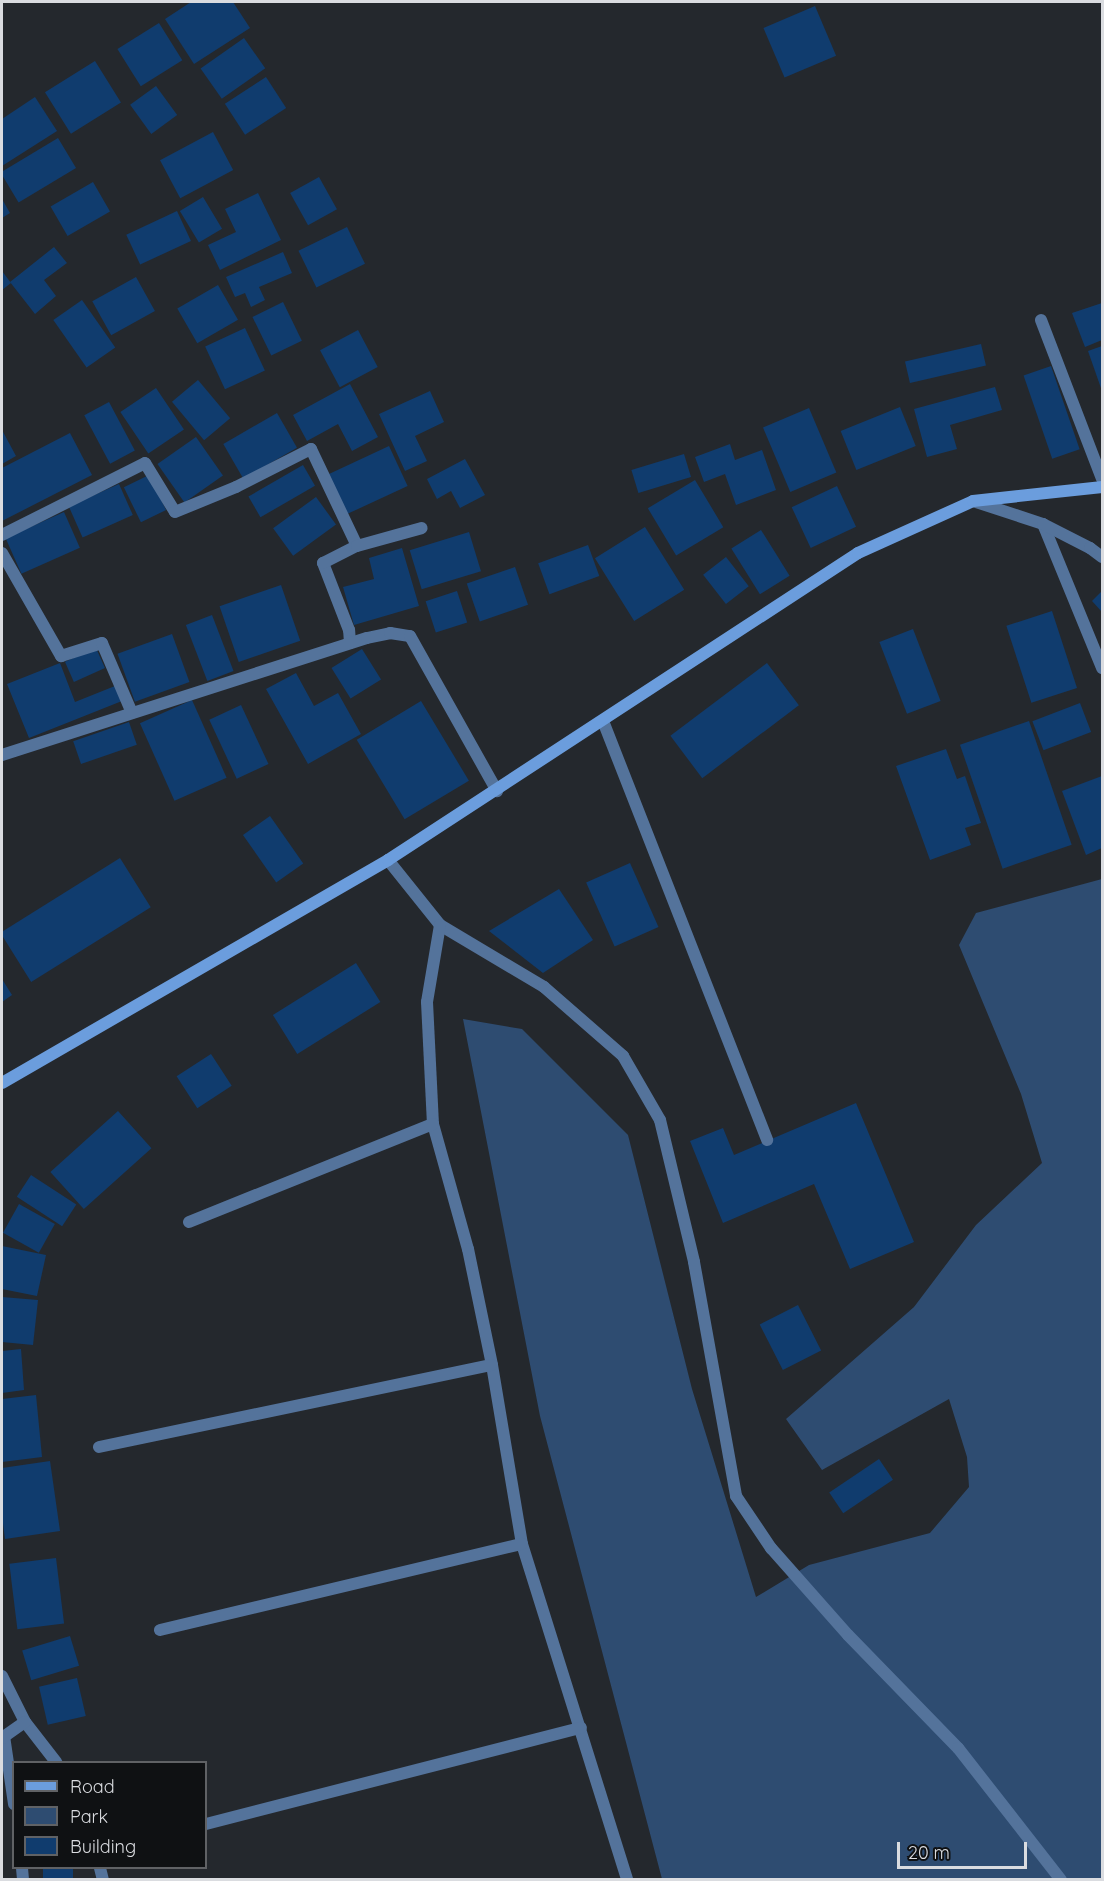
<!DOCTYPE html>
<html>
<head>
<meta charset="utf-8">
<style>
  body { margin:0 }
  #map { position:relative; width:1104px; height:1881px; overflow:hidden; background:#24282d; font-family:Quicksand,sans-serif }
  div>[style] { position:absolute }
  .green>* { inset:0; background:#2e4c71 }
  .building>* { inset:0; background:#103c6e; transform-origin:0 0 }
  .lane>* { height:12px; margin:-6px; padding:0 6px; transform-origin:6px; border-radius:6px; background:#54739b }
  .street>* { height:12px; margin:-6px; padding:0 6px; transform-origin:6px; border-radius:6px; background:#54739b }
  .secondary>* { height:12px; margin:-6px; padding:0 6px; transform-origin:6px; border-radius:6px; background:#6b9ddd }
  span { translate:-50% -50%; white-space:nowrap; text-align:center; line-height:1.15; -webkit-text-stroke:5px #0f1113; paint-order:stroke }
  .frame { position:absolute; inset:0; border:3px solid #dadce0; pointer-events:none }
  .legend { position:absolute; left:12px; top:1761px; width:195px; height:108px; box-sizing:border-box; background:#0f1113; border:2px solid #606265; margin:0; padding:8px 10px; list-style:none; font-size:18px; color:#dadce0 }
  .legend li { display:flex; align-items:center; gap:12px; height:30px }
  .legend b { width:30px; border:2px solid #606265 }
  .scale { position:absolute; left:897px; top:1842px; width:130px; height:27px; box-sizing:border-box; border:3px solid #dadce0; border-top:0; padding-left:8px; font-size:18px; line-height:21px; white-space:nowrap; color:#dadce0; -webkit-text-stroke:4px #0f1113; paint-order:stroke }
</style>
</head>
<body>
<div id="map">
  <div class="green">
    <i style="clip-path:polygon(1102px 879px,1102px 1879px,662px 1879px,540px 1416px,463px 1019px,522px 1029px,628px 1135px,692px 1389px,756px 1597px,809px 1565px,930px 1533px,969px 1487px,967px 1457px,949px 1399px,822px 1470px,786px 1419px,914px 1307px,976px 1225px,1042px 1163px,1021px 1094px,959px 945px,976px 913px)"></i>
  </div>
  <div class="building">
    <i style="clip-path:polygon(191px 2px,233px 2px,250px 28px,194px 64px,165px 19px)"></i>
    <i style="left:815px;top:6px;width:54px;height:56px;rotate:67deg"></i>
    <i style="left:159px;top:23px;width:44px;height:49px;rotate:58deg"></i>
    <i style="left:244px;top:38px;width:37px;height:53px;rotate:55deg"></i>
    <i style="left:95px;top:61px;width:49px;height:59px;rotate:58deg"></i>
    <i style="left:266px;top:77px;width:37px;height:49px;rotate:57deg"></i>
    <i style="left:156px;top:86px;width:36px;height:32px;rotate:54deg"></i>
    <i style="clip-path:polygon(35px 97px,57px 131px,2px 166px,2px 119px)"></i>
    <i style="left:213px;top:132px;width:43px;height:60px;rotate:62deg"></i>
    <i style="left:58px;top:138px;width:35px;height:67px;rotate:59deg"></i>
    <i style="left:319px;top:177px;width:37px;height:33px;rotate:61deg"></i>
    <i style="left:93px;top:182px;width:34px;height:49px;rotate:60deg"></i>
    <i style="clip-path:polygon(258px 193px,281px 240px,220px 270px,208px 245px,236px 232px,225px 209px)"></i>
    <i style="left:203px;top:197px;width:37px;height:27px;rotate:59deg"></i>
    <i style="clip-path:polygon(2px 199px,10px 213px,2px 218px)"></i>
    <i style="left:177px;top:211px;width:33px;height:56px;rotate:65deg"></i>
    <i style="left:347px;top:227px;width:41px;height:54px;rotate:64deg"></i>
    <i style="clip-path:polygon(54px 247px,67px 263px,44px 280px,56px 296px,35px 314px,10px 282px)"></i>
    <i style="clip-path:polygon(283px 252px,292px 273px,259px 287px,265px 300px,251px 307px,245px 293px,235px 297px,226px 277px)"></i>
    <i style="clip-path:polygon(2px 271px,11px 283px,2px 290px)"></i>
    <i style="left:136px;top:277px;width:39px;height:50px;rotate:61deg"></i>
    <i style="left:218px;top:285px;width:40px;height:47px;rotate:60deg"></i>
    <i style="left:82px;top:300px;width:58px;height:35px;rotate:55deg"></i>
    <i style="left:283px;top:302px;width:43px;height:34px;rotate:64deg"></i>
    <i style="clip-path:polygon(1102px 303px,1102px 340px,1085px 347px,1072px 313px)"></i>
    <i style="left:245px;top:328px;width:47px;height:44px;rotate:65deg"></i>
    <i style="left:358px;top:330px;width:42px;height:43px;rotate:62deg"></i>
    <i style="left:981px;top:344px;width:22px;height:78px;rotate:77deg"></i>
    <i style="clip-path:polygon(1102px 346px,1102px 391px,1088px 351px)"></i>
    <i style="left:1051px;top:366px;width:88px;height:29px;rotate:71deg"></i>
    <i style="left:198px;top:380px;width:50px;height:34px;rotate:50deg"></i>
    <i style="clip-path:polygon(350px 384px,378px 437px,352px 451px,338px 424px,307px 441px,293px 415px)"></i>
    <i style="clip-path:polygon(995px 387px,1002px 410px,950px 425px,957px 449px,927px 457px,914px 409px)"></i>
    <i style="left:156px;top:388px;width:50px;height:43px;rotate:56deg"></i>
    <i style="clip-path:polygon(430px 391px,444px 422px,415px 436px,427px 461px,405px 471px,379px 414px)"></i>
    <i style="left:109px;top:402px;width:55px;height:28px;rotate:62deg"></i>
    <i style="left:900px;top:407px;width:42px;height:64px;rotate:68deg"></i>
    <i style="left:809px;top:408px;width:70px;height:50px;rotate:67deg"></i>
    <i style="left:277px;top:413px;width:40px;height:62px;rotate:60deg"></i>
    <i style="clip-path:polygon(2px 430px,16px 456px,2px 464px)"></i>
    <i style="clip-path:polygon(70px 433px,92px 475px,2px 521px,2px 468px)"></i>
    <i style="left:196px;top:437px;width:47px;height:47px;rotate:55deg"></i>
    <i style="clip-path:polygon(730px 444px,735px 460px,762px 450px,776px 490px,736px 505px,725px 474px,704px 482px,695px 457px)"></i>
    <i style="left:389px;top:446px;width:44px;height:68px;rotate:65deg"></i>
    <i style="left:684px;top:454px;width:24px;height:55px;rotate:73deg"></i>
    <i style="clip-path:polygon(465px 459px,485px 495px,460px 508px,451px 491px,437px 499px,427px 479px)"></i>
    <i style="left:303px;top:465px;width:24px;height:63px;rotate:60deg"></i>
    <i style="left:149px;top:475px;width:39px;height:28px;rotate:64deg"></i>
    <i style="left:695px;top:480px;width:55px;height:55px;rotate:59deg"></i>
    <i style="left:119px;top:484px;width:34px;height:55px;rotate:66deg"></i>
    <i style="left:837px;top:486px;width:45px;height:50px;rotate:65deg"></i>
    <i style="left:316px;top:497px;width:34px;height:53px;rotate:54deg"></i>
    <i style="left:64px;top:512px;width:39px;height:64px;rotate:66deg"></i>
    <i style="left:645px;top:527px;width:74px;height:59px;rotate:58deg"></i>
    <i style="left:761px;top:530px;width:54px;height:35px;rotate:58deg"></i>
    <i style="left:469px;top:532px;width:41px;height:62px;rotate:73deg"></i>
    <i style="left:588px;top:545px;width:33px;height:53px;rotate:70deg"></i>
    <i style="clip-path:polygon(402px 548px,419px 606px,354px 625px,343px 587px,374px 579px,369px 558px)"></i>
    <i style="left:726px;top:557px;width:37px;height:29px;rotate:52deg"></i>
    <i style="left:515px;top:567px;width:40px;height:51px;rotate:71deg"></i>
    <i style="left:281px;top:585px;width:59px;height:65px;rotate:71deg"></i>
    <i style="left:457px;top:591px;width:33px;height:33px;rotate:72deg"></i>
    <i style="clip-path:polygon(1102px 591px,1102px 612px,1092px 601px)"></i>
    <i style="left:1052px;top:611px;width:81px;height:48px;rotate:72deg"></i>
    <i style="left:212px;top:615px;width:60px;height:28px;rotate:69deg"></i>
    <i style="left:913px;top:629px;width:77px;height:36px;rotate:69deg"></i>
    <i style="left:172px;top:634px;width:51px;height:58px;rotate:70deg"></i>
    <i style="left:96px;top:648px;width:22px;height:34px;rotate:66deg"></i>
    <i style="left:362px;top:649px;width:36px;height:36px;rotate:58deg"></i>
    <i style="clip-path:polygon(60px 663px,75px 702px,115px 686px,122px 701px,29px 738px,7px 684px)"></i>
    <i style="left:767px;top:663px;width:53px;height:121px;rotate:53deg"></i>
    <i style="clip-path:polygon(296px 673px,314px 706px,338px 693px,361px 734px,308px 764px,266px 689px)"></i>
    <i style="left:192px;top:700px;width:85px;height:57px;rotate:66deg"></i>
    <i style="left:421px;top:701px;width:93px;height:75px;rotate:59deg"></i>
    <i style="left:1080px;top:703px;width:31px;height:51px;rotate:69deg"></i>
    <i style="left:241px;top:705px;width:65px;height:35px;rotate:65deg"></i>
    <i style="left:1029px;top:721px;width:131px;height:73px;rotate:71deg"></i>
    <i style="left:129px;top:722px;width:24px;height:59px;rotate:71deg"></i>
    <i style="clip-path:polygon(946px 749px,957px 779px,965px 776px,981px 823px,965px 828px,971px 845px,930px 860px,896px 766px)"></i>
    <i style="clip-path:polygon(1102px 776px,1102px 848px,1086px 855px,1062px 791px)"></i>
    <i style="left:270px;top:816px;width:58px;height:33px;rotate:55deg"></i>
    <i style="left:120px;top:858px;width:58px;height:141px;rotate:58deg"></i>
    <i style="left:630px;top:863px;width:70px;height:48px;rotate:66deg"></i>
    <i style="clip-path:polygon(559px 889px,593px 940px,543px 973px,489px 931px)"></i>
    <i style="left:356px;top:963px;width:46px;height:98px;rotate:58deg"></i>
    <i style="clip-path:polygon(2px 979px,12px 995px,2px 1002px)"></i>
    <i style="left:211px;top:1054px;width:38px;height:41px;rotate:57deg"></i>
    <i style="clip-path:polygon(856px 1103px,914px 1242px,850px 1269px,814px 1184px,723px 1223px,690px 1141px,723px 1128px,734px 1155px)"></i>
    <i style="left:118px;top:1111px;width:50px;height:91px;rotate:48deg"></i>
    <i style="left:31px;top:1175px;width:54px;height:26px;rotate:33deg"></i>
    <i style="left:19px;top:1204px;width:41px;height:33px;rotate:29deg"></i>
    <i style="clip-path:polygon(2px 1246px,46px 1255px,37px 1296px,2px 1289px)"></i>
    <i style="clip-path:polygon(2px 1297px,38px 1300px,33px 1345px,2px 1342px)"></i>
    <i style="left:798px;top:1305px;width:51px;height:43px;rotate:63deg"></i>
    <i style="clip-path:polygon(21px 1349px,24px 1390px,2px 1393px,2px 1351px)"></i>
    <i style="clip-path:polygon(36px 1395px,42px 1457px,2px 1462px,2px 1399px)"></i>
    <i style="left:879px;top:1459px;width:25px;height:60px;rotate:56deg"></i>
    <i style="clip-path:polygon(50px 1461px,60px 1531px,5px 1539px,2px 1516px,2px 1468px)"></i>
    <i style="left:56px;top:1558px;width:66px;height:47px;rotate:83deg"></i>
    <i style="left:70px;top:1636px;width:31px;height:50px;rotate:73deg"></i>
    <i style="left:77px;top:1678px;width:39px;height:39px;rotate:77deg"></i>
    <i style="left:43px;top:1868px;width:30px;height:12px"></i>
  </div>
  <div class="lane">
    <i style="left:1043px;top:524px;width:156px;rotate:67.7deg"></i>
    <i style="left:603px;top:721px;width:450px;rotate:68.6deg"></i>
  </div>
  <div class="street">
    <i style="left:1041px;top:320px;width:170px;rotate:69deg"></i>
    <i style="left:973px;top:501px;width:74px;rotate:18.2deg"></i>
    <i style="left:1043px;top:524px;width:53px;rotate:27.1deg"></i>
    <i style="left:1090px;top:548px;width:15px;rotate:37deg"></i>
    <i style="left:2px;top:535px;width:160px;rotate:-26.7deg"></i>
    <i style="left:145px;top:463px;width:57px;rotate:58.5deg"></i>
    <i style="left:175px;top:512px;width:66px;rotate:-22.3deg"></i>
    <i style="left:236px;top:487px;width:84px;rotate:-26.9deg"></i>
    <i style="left:311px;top:449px;width:107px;rotate:64.6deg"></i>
    <i style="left:2px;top:553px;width:119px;rotate:60.2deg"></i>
    <i style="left:61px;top:656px;width:43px;rotate:-17.6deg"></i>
    <i style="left:102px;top:643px;width:76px;rotate:66.8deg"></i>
    <i style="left:350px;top:643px;width:13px;rotate:-94deg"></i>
    <i style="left:349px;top:630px;width:72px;rotate:-111.2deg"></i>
    <i style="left:323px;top:563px;width:38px;rotate:-27deg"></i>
    <i style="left:357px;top:546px;width:67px;rotate:-15.5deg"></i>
    <i style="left:2px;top:755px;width:383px;rotate:-17.8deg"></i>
    <i style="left:367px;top:638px;width:24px;rotate:-12deg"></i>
    <i style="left:390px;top:633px;width:20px;rotate:9deg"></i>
    <i style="left:410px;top:636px;width:178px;rotate:60.7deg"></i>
    <i style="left:388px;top:860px;width:83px;rotate:51.3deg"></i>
    <i style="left:440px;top:925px;width:121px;rotate:30.8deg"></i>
    <i style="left:544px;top:987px;width:105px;rotate:41.1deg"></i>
    <i style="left:623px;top:1056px;width:74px;rotate:60deg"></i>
    <i style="left:660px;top:1120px;width:146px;rotate:76.5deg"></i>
    <i style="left:694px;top:1262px;width:238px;rotate:79.8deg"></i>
    <i style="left:736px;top:1496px;width:63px;rotate:56.1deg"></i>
    <i style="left:771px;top:1548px;width:116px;rotate:48.5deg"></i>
    <i style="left:848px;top:1635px;width:158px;rotate:45.8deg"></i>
    <i style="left:958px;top:1748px;width:167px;rotate:52deg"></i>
    <i style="left:440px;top:925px;width:78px;rotate:99.6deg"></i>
    <i style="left:427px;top:1002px;width:122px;rotate:87.2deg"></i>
    <i style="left:433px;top:1124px;width:130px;rotate:74.4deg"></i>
    <i style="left:468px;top:1249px;width:118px;rotate:78.3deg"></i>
    <i style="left:492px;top:1365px;width:181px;rotate:80.5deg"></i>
    <i style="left:522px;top:1544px;width:352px;rotate:72.6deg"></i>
    <i style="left:189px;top:1222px;width:263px;rotate:-21.9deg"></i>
    <i style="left:99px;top:1447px;width:401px;rotate:-11.8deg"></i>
    <i style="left:160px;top:1630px;width:372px;rotate:-13.4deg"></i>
    <i style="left:2px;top:1676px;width:51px;rotate:63.4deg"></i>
    <i style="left:25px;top:1722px;width:51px;rotate:52.2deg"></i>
    <i style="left:4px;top:1736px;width:69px;rotate:81.6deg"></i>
    <i style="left:2px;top:1738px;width:28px;rotate:-35deg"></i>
    <i style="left:206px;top:1824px;width:387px;rotate:-14.4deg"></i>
    <i style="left:22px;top:1868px;width:12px;rotate:85deg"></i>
    <i style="left:100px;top:1868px;width:12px;rotate:76deg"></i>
  </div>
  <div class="secondary">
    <i style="left:2px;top:1083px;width:446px;rotate:-30deg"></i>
    <i style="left:388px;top:860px;width:561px;rotate:-33.15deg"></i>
    <i style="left:858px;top:553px;width:126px;rotate:-24.3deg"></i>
    <i style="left:973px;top:501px;width:130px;rotate:-6.2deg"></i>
  </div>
  <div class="frame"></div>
  <ul class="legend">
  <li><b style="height:8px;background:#6b9ddd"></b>Road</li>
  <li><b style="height:16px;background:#2e4c71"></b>Park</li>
  <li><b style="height:16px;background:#103c6e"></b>Building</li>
  </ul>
  <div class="scale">20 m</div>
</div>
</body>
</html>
